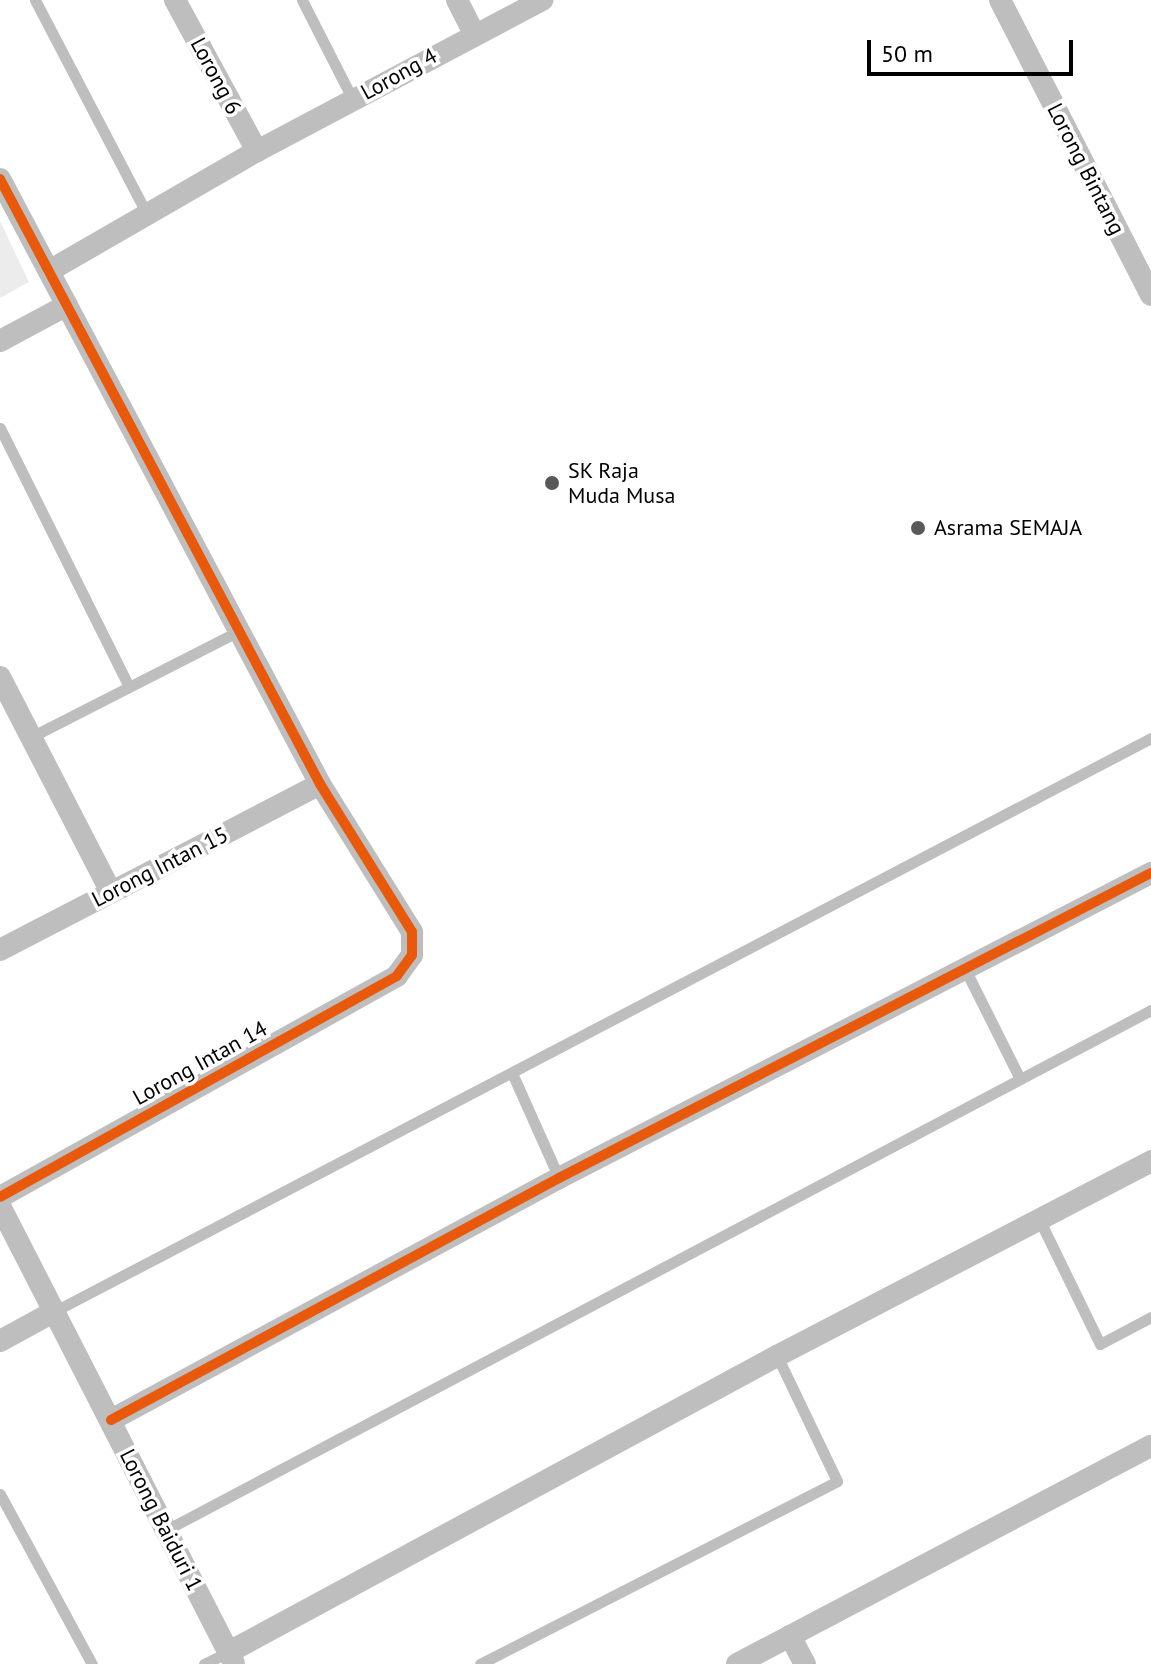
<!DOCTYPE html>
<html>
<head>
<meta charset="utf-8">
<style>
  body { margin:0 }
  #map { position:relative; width:1151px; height:1664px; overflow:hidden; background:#fff; font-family:"PT Sans",sans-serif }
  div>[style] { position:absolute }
  .green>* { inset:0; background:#ececec }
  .service>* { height:11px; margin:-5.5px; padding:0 5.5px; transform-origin:5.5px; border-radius:5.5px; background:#bebebe }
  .minor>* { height:22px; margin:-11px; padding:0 11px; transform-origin:11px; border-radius:11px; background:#bebebe }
  .cycleway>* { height:10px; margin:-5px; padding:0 5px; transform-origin:5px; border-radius:5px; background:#e8590c }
  .dots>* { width:22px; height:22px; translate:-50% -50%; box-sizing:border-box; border:4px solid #fff; border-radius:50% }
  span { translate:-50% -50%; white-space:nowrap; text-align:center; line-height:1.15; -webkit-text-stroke:7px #fff; paint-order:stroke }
  .street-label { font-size:22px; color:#000 }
  .poi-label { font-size:22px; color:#000 }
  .left { translate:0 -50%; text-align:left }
  .scale { position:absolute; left:867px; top:40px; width:206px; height:36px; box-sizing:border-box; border:4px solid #000; border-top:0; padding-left:10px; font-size:24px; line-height:28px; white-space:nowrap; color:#000; -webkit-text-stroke:6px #fff; paint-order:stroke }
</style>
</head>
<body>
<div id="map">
  <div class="green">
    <i style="clip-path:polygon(0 221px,29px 282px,0 298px)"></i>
  </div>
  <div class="service">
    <i style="left:35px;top:0;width:244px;rotate:62.4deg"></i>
    <i style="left:302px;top:0;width:112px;rotate:63deg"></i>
    <i style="left:0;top:428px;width:289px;rotate:63.5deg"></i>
    <i style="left:31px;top:737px;width:233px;rotate:-27deg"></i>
    <i style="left:965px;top:969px;width:123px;rotate:63.4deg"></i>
    <i style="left:512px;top:1073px;width:115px;rotate:65.9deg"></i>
    <i style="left:1039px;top:1219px;width:139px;rotate:64deg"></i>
    <i style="left:1100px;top:1344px;width:58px;rotate:-27.9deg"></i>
    <i style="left:55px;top:1311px;width:1237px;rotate:-27.6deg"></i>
    <i style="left:0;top:1494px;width:193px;rotate:61.6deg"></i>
    <i style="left:166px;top:1530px;width:1114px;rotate:-27.83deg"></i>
    <i style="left:204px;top:1664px;width:28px;rotate:-26deg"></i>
    <i style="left:480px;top:1664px;width:401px;rotate:-27.1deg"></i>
    <i style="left:837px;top:1481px;width:139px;rotate:-115.6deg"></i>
  </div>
  <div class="minor">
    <i style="left:175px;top:0;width:172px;rotate:61.5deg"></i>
    <i style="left:457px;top:0;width:37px;rotate:63deg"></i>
    <i style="left:1000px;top:0;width:331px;rotate:62.9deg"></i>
    <i style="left:0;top:179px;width:684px;rotate:62.12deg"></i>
    <i style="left:320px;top:784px;width:174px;rotate:58.1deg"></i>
    <i style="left:412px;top:932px;width:23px;rotate:90deg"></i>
    <i style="left:412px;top:955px;width:26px;rotate:126deg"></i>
    <i style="left:397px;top:976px;width:454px;rotate:150.9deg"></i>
    <i style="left:49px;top:271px;width:240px;rotate:-30deg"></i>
    <i style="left:257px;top:151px;width:323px;rotate:-27.9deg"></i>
    <i style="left:0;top:341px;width:76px;rotate:-28.2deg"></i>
    <i style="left:0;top:677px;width:242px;rotate:62.7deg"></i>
    <i style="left:0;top:950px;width:360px;rotate:-27.4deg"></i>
    <i style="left:0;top:1206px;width:513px;rotate:62.89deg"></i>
    <i style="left:0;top:1341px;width:63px;rotate:-28.6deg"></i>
    <i style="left:111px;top:1420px;width:509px;rotate:-28.38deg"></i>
    <i style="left:559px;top:1178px;width:666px;rotate:-27.26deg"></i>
    <i style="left:790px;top:1636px;width:32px;rotate:62deg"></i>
    <i style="left:229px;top:1652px;width:623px;rotate:-28.38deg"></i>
    <i style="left:777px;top:1356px;width:422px;rotate:-27.5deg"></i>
    <i style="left:737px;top:1664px;width:468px;rotate:-27.8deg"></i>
  </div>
  <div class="cycleway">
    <i style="left:0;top:179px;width:684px;rotate:62.12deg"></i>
    <i style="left:320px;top:784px;width:174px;rotate:58.1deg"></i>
    <i style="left:412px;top:932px;width:23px;rotate:90deg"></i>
    <i style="left:412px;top:955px;width:26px;rotate:126deg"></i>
    <i style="left:397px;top:976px;width:454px;rotate:150.9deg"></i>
    <i style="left:111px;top:1420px;width:509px;rotate:-28.38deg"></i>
    <i style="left:559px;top:1178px;width:666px;rotate:-27.26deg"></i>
  </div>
  <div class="dots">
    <i style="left:552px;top:483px;background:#595959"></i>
    <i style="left:918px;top:528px;background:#595959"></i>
  </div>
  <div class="street-label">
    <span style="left:399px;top:74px;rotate:-29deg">Lorong 4</span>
    <span style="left:216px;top:76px;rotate:62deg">Lorong 6</span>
    <span style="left:1086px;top:169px;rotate:63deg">Lorong Bintang</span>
    <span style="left:160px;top:867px;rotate:-27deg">Lorong Intan 15</span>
    <span style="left:200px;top:1063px;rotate:-29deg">Lorong Intan 14</span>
    <span style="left:161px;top:1520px;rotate:63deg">Lorong Baiduri 1</span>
  </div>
  <div class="poi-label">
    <span class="left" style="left:568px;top:483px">SK Raja<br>Muda Musa</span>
    <span class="left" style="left:934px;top:528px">Asrama SEMAJA</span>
  </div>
  <div class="scale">50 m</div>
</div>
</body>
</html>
